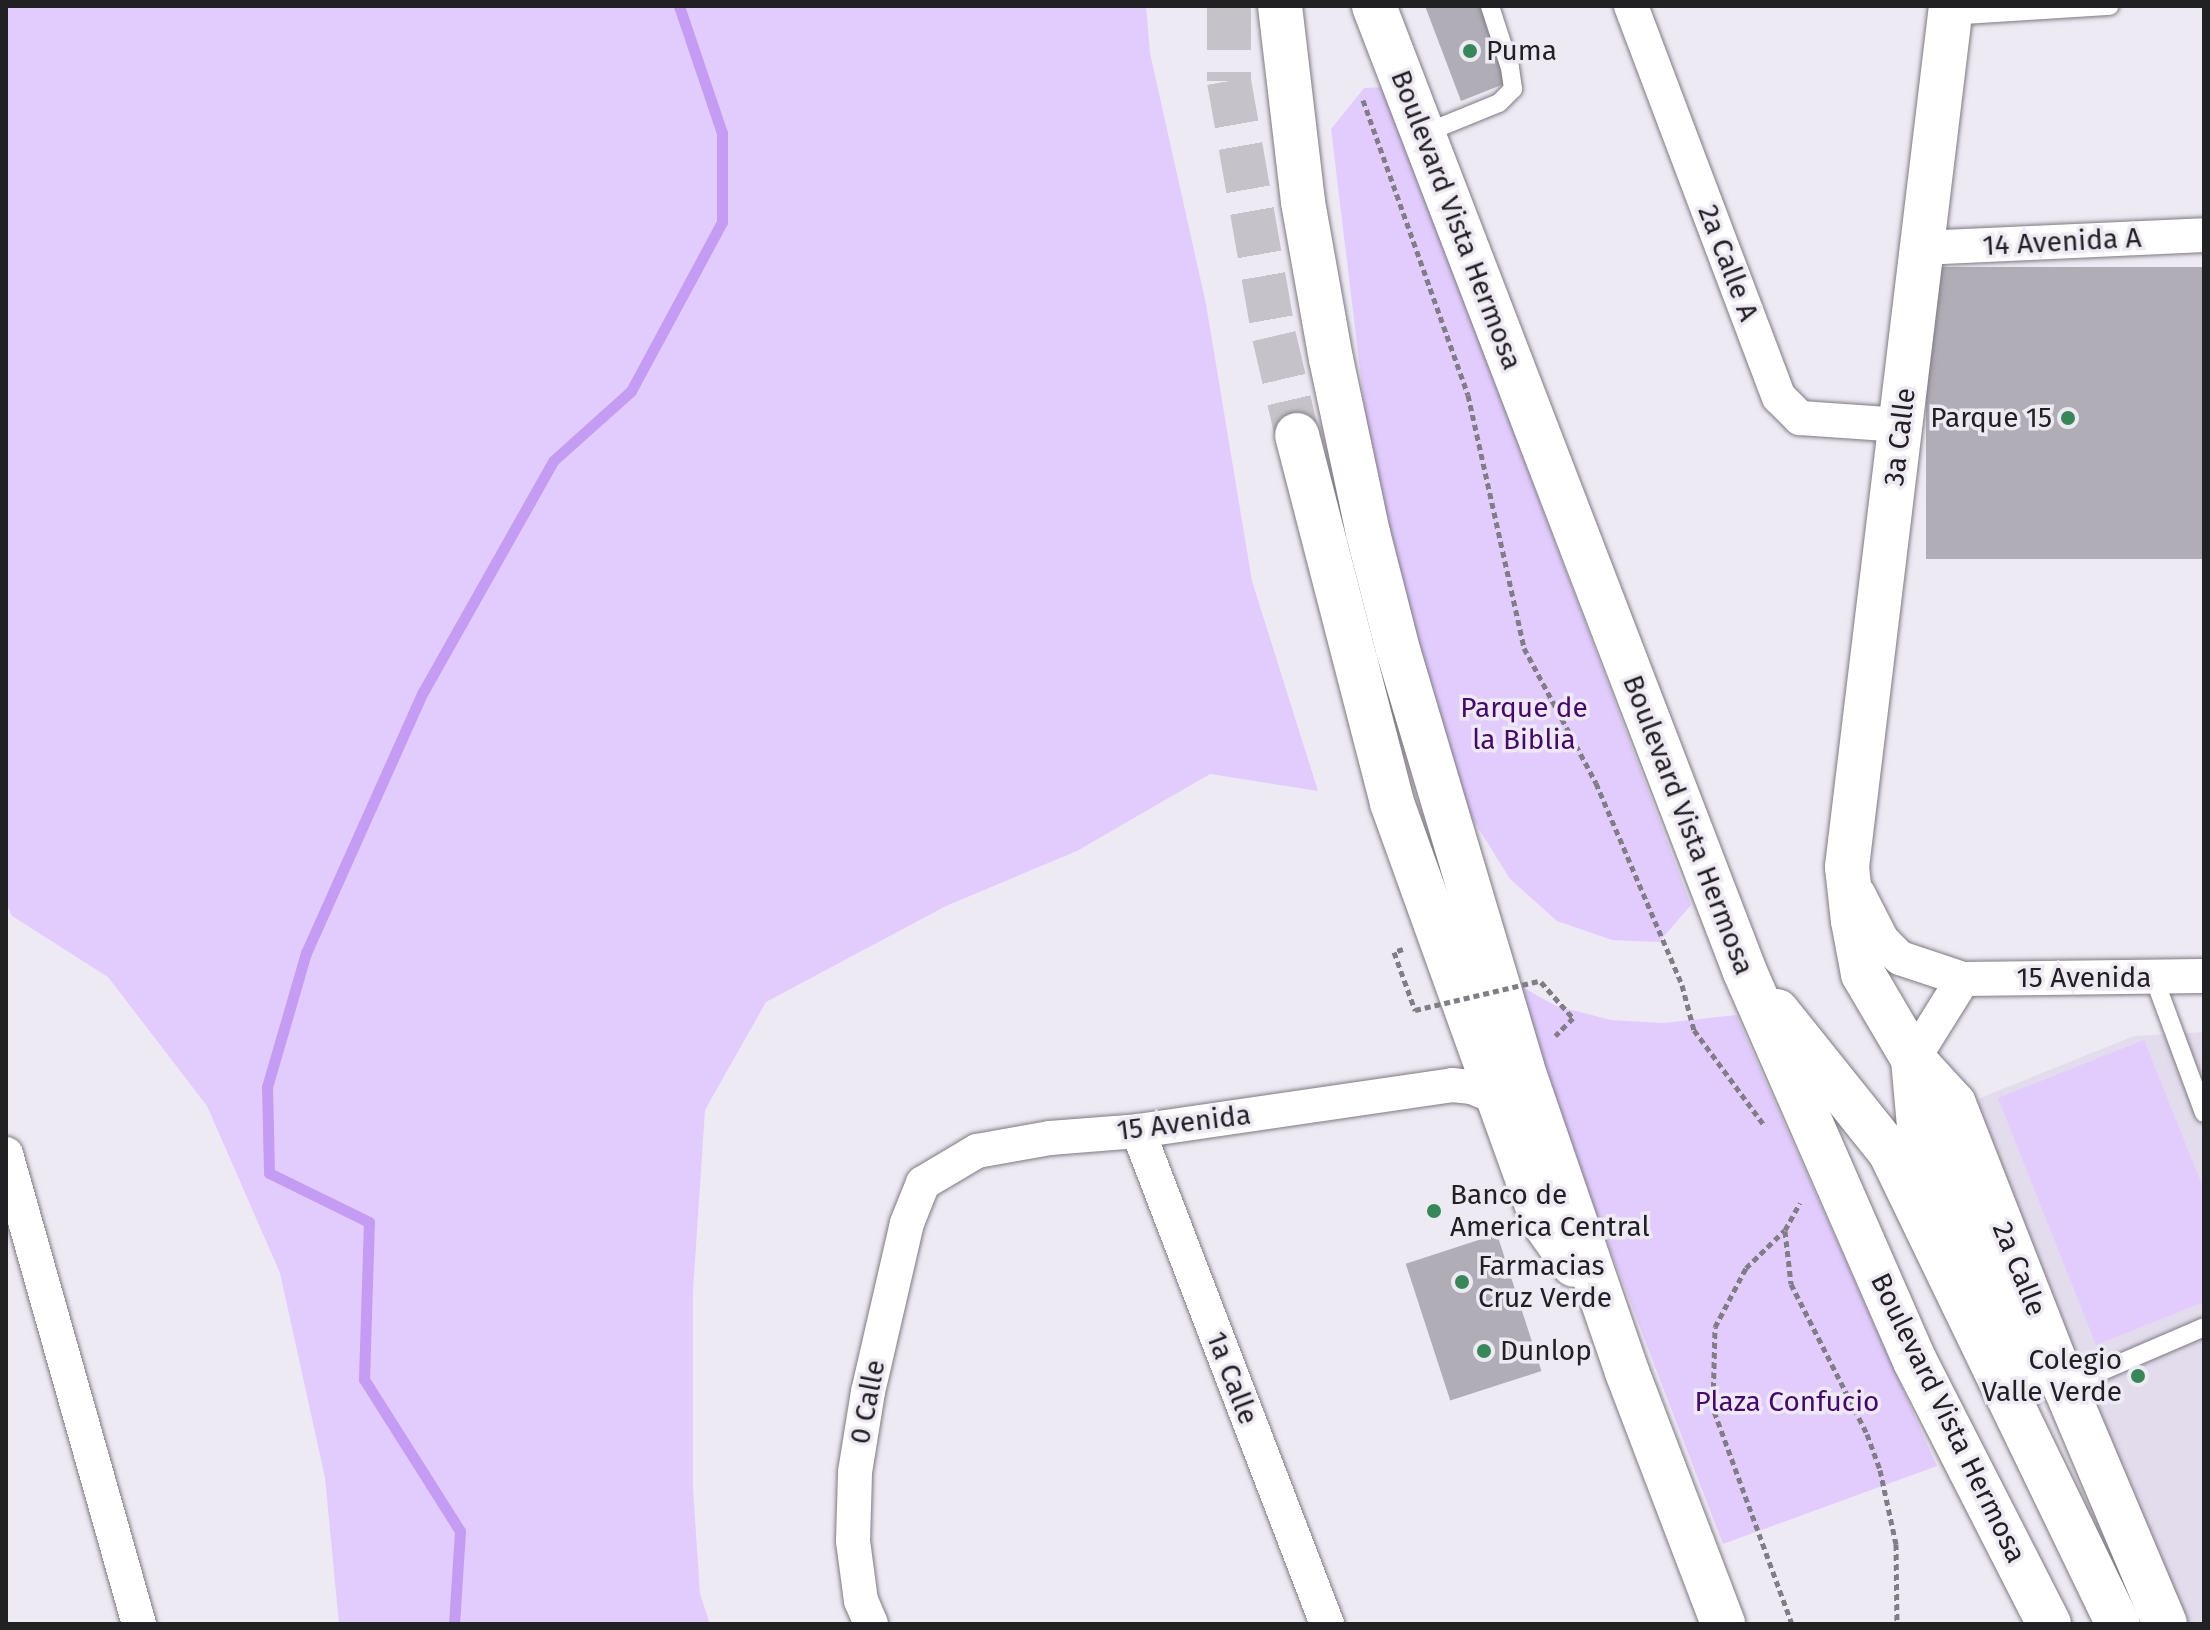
<!DOCTYPE html>
<html>
<head>
<meta charset="utf-8">
<style>
  body { margin:0 }
  #map { position:relative; width:2210px; height:1630px; overflow:hidden; background:#eeeaf3; font-family:"Fira Sans",sans-serif }
  div>[style] { position:absolute }
  .built>* { inset:0; background:#e3dcec }
  .green>* { inset:0; background:#e2ccfe }
  .stream>* { height:11px; margin:-5.5px; padding:0 5.5px; transform-origin:5.5px; border-radius:5.5px; background:#c59cf3 }
  .building>* { inset:0; background:#b1adb6; transform-origin:0 0 }
  .primary-tunnel>* { height:44px; margin-top:-22px; transform-origin:0; background:repeating-linear-gradient(90deg,#c5c2c9 0 44px,transparent 0 66px) }
  .path>* { height:5px; margin-top:-2.5px; transform-origin:0; background:repeating-linear-gradient(90deg,#807e84 0 6px,transparent 0 10px) }
  .roads { filter:drop-shadow(0 0 2px #7e7a82) drop-shadow(0 0 2px #7e7a82) }
  .lane>* { height:18px; margin:-9px; padding:0 9px; transform-origin:9px; border-radius:9px; background:#fff }
  .street>* { height:34px; margin:-17px; padding:0 17px; transform-origin:17px; border-radius:17px; background:#fff }
  .secondary>* { height:44px; margin:-22px; padding:0 22px; transform-origin:22px; border-radius:22px; background:#fff }
  .primary>* { height:44px; margin:-22px; padding:0 22px; transform-origin:22px; border-radius:22px; background:#fff }
  .path-bridge>* { height:5px; margin-top:-2.5px; transform-origin:0; background:repeating-linear-gradient(90deg,#807e84 0 6px,transparent 0 10px) }
  .dots>* { width:22px; height:22px; translate:-50% -50%; box-sizing:border-box; border:4px solid #eeeaf3; border-radius:50% }
  span { translate:-50% -50%; white-space:nowrap; text-align:center; line-height:1.15; -webkit-text-stroke:7px #eeeaf3; paint-order:stroke }
  .poi-label { font-size:28px; color:#212023 }
  .left { translate:0 -50%; text-align:left }
  .right { translate:-100% -50%; text-align:right }
  .street-label { font-size:28px; color:#212023 }
  .park-label { font-size:28px; color:#470671 }
  .frame { position:absolute; inset:0; border:8px solid #212023; pointer-events:none }
</style>
</head>
<body>
<div id="map">
  <div class="built">
    <i style="clip-path:polygon(2204px 1032px,2204px 1624px,2183px 1624px,1975px 1100px,2134px 1036px)"></i>
  </div>
  <div class="green">
    <i style="clip-path:polygon(6px 6px,1146px 6px,1150px 53px,1206px 304px,1252px 581px,1318px 791px,1210px 774px,1077px 851px,946px 906px,766px 1002px,705px 1110px,693px 1291px,693px 1488px,700px 1594px,710px 1624px,339px 1624px,325px 1478px,280px 1273px,207px 1106px,108px 977px,12px 916px,6px 903px)"></i>
    <i style="clip-path:polygon(1388px 87px,1467px 308px,1691px 905px,1659px 942px,1612px 940px,1557px 921px,1510px 879px,1436px 760px,1380px 535px,1331px 129px,1364px 88px)"></i>
    <i style="clip-path:polygon(1517px 984px,1556px 1006px,1611px 1020px,1664px 1023px,1736px 1015px,1937px 1466px,1723px 1544px,1543px 1074px)"></i>
    <i style="clip-path:polygon(2144px 1040px,2204px 1190px,2204px 1302px,2096px 1345px,1998px 1098px)"></i>
  </div>
  <div class="stream">
    <i style="left:454px;top:1624px;width:93px;rotate:-86.3deg"></i>
    <i style="left:460px;top:1531px;width:180px;rotate:-122.3deg"></i>
    <i style="left:364px;top:1379px;width:157px;rotate:-88.2deg"></i>
    <i style="left:369px;top:1222px;width:111px;rotate:-153.9deg"></i>
    <i style="left:269px;top:1173px;width:86px;rotate:-91.3deg"></i>
    <i style="left:267px;top:1087px;width:140px;rotate:-73.8deg"></i>
    <i style="left:306px;top:953px;width:286px;rotate:-65.9deg"></i>
    <i style="left:423px;top:692px;width:265px;rotate:-60.6deg"></i>
    <i style="left:553px;top:461px;width:105px;rotate:-41.9deg"></i>
    <i style="left:631px;top:391px;width:192px;rotate:-61.7deg"></i>
    <i style="left:722px;top:222px;width:89px;rotate:-90deg"></i>
    <i style="left:722px;top:133px;width:134px;rotate:-108.7deg"></i>
  </div>
  <div class="building">
    <i style="clip-path:polygon(1425px 6px,1480px 6px,1509px 82px,1461px 101px)"></i>
    <i style="left:2204px;top:267px;width:292px;height:278px;rotate:90deg"></i>
    <i style="left:1497px;top:1234px;width:144px;height:96px;rotate:72deg"></i>
  </div>
  <div class="primary-tunnel">
    <i style="left:1229px;top:6px;width:75px;rotate:90deg"></i>
    <i style="left:1229px;top:81px;width:259px;rotate:80deg"></i>
    <i style="left:1274px;top:336px;width:102px;rotate:76.9deg"></i>
  </div>
  <div class="path">
    <i style="left:1363px;top:100px;width:313px;rotate:70.4deg"></i>
    <i style="left:1468px;top:395px;width:259px;rotate:77.5deg"></i>
    <i style="left:1524px;top:648px;width:153px;rotate:61.9deg"></i>
    <i style="left:1596px;top:783px;width:220px;rotate:66.9deg"></i>
    <i style="left:1682px;top:985px;width:47px;rotate:75.1deg"></i>
    <i style="left:1694px;top:1030px;width:118px;rotate:53.6deg"></i>
    <i style="left:1403px;top:949px;width:9px;rotate:162deg"></i>
    <i style="left:1394px;top:952px;width:62px;rotate:70.1deg"></i>
    <i style="left:1541px;top:982px;width:48px;rotate:48.4deg"></i>
    <i style="left:1573px;top:1018px;width:25px;rotate:135deg"></i>
    <i style="left:1785px;top:1231px;width:53px;rotate:83.5deg"></i>
    <i style="left:1791px;top:1284px;width:168px;rotate:63.1deg"></i>
    <i style="left:1867px;top:1434px;width:38px;rotate:70deg"></i>
    <i style="left:1880px;top:1470px;width:76px;rotate:77.8deg"></i>
    <i style="left:1896px;top:1544px;width:80px;rotate:89.3deg"></i>
    <i style="left:1792px;top:1624px;width:230px;rotate:-110.1deg"></i>
    <i style="left:1713px;top:1408px;width:81px;rotate:-88.6deg"></i>
    <i style="left:1715px;top:1327px;width:67px;rotate:-62.3deg"></i>
    <i style="left:1746px;top:1268px;width:54px;rotate:-44.3deg"></i>
    <i style="left:1785px;top:1230px;width:31px;rotate:-61deg"></i>
  </div>
  <div class="roads">
    <div class="lane">
      <i style="left:1949px;top:16px;width:161px;rotate:-3.6deg"></i>
      <i style="left:1423px;top:134px;width:82px;rotate:-22.2deg"></i>
      <i style="left:1499px;top:103px;width:20px;rotate:-45deg"></i>
      <i style="left:1513px;top:89px;width:21px;rotate:-98deg"></i>
      <i style="left:1510px;top:68px;width:65px;rotate:-107.9deg"></i>
      <i style="left:2154px;top:978px;width:144px;rotate:69.7deg"></i>
      <i style="left:2065px;top:1387px;width:151px;rotate:-23.3deg"></i>
    </div>
    <div class="street">
      <i style="left:1631px;top:6px;width:418px;rotate:69.3deg"></i>
      <i style="left:1779px;top:397px;width:30px;rotate:45deg"></i>
      <i style="left:1800px;top:418px;width:102px;rotate:3.9deg"></i>
      <i style="left:1921px;top:248px;width:283px;rotate:-2.6deg"></i>
      <i style="left:1858px;top:893px;width:53px;rotate:62.9deg"></i>
      <i style="left:1882px;top:940px;width:25px;rotate:45deg"></i>
      <i style="left:1900px;top:958px;width:66px;rotate:18.4deg"></i>
      <i style="left:1963px;top:979px;width:241px;rotate:-0.7deg"></i>
      <i style="left:1913px;top:1059px;width:94px;rotate:-58deg"></i>
      <i style="left:1138px;top:1131px;width:528px;rotate:69.02deg"></i>
      <i style="left:6px;top:1154px;width:488px;rotate:74.2deg"></i>
      <i style="left:871px;top:1624px;width:25px;rotate:-113deg"></i>
      <i style="left:861px;top:1601px;width:61px;rotate:-97.6deg"></i>
      <i style="left:853px;top:1541px;width:69px;rotate:-88.3deg"></i>
      <i style="left:855px;top:1472px;width:81px;rotate:-80.8deg"></i>
      <i style="left:868px;top:1392px;width:173px;rotate:-77deg"></i>
      <i style="left:907px;top:1223px;width:43px;rotate:-68.2deg"></i>
      <i style="left:923px;top:1183px;width:63px;rotate:-30.7deg"></i>
      <i style="left:977px;top:1151px;width:74px;rotate:-10.1deg"></i>
      <i style="left:1050px;top:1138px;width:88px;rotate:-4.5deg"></i>
      <i style="left:1138px;top:1131px;width:317px;rotate:-8.3deg"></i>
      <i style="left:1452px;top:1085px;width:20px;rotate:6deg"></i>
      <i style="left:1472px;top:1087px;width:26px;rotate:23deg"></i>
    </div>
    <div class="secondary">
      <i style="left:1951px;top:6px;width:867px;rotate:96.89deg"></i>
      <i style="left:1847px;top:867px;width:54px;rotate:83.7deg"></i>
      <i style="left:1853px;top:921px;width:54px;rotate:79.3deg"></i>
      <i style="left:1863px;top:974px;width:99px;rotate:59.5deg"></i>
      <i style="left:1913px;top:1059px;width:61px;rotate:47.7deg"></i>
      <i style="left:1954px;top:1104px;width:304px;rotate:68.6deg"></i>
      <i style="left:2065px;top:1387px;width:257px;rotate:67.1deg"></i>
      <i style="left:1913px;top:1059px;width:67px;rotate:84.9deg"></i>
      <i style="left:1919px;top:1126px;width:280px;rotate:68.2deg"></i>
    </div>
    <div class="primary">
      <i style="left:1280px;top:6px;width:197px;rotate:83.3deg"></i>
      <i style="left:1303px;top:202px;width:159px;rotate:79.9deg"></i>
      <i style="left:1331px;top:359px;width:178px;rotate:78deg"></i>
      <i style="left:1368px;top:533px;width:121px;rotate:75.6deg"></i>
      <i style="left:1398px;top:650px;width:435px;rotate:73.4deg"></i>
      <i style="left:1522px;top:1067px;width:323px;rotate:71deg"></i>
      <i style="left:1627px;top:1372px;width:270px;rotate:69.1deg"></i>
      <i style="left:1374px;top:6px;width:1035px;rotate:68.99deg"></i>
      <i style="left:1745px;top:972px;width:425px;rotate:66.4deg"></i>
      <i style="left:1915px;top:1361px;width:295px;rotate:63deg"></i>
      <i style="left:1297px;top:435px;width:380px;rotate:75.5deg"></i>
      <i style="left:1392px;top:803px;width:443px;rotate:70.2deg"></i>
      <i style="left:1542px;top:1220px;width:55px;rotate:54.6deg"></i>
      <i style="left:1777px;top:1011px;width:181px;rotate:51.3deg"></i>
      <i style="left:1890px;top:1152px;width:524px;rotate:64.22deg"></i>
    </div>
  </div>
  <div class="path-bridge">
    <i style="left:1415px;top:1010px;width:127px;rotate:-13.2deg"></i>
  </div>
  <div class="dots">
    <i style="left:1470px;top:51px;background:#378859"></i>
    <i style="left:2068px;top:418px;background:#378859"></i>
    <i style="left:1434px;top:1211px;background:#378859"></i>
    <i style="left:1462px;top:1282px;background:#378859"></i>
    <i style="left:1484px;top:1351px;background:#378859"></i>
    <i style="left:2138px;top:1376px;background:#378859"></i>
  </div>
  <div class="poi-label">
    <span class="left" style="left:1486px;top:51px">Puma</span>
    <span class="right" style="left:2052px;top:418px">Parque 15</span>
    <span class="left" style="left:1450px;top:1211px">Banco de<br>America Central</span>
    <span class="left" style="left:1478px;top:1282px">Farmacias<br>Cruz Verde</span>
    <span class="left" style="left:1500px;top:1351px">Dunlop</span>
    <span class="right" style="left:2122px;top:1376px">Colegio<br>Valle Verde</span>
  </div>
  <div class="street-label">
    <span style="left:1456px;top:220px;rotate:69deg">Boulevard Vista Hermosa</span>
    <span style="left:2062px;top:242px;rotate:-3deg">14 Avenida A</span>
    <span style="left:1728px;top:263px;rotate:69deg">2a Calle A</span>
    <span style="left:1900px;top:437px;rotate:-83deg">3a Calle</span>
    <span style="left:1688px;top:825px;rotate:69deg">Boulevard Vista Hermosa</span>
    <span style="left:2084px;top:978px">15 Avenida</span>
    <span style="left:1184px;top:1123px;rotate:-7deg">15 Avenida</span>
    <span style="left:2019px;top:1269px;rotate:68deg">2a Calle</span>
    <span style="left:1232px;top:1378px;rotate:69deg">1a Calle</span>
    <span style="left:868px;top:1402px;rotate:-79deg">0 Calle</span>
    <span style="left:1948px;top:1418px;rotate:64deg">Boulevard Vista Hermosa</span>
  </div>
  <div class="park-label">
    <span style="left:1524px;top:724px">Parque de<br>la Biblia</span>
    <span style="left:1787px;top:1402px">Plaza Confucio</span>
  </div>
  <div class="frame"></div>
</div>
</body>
</html>
